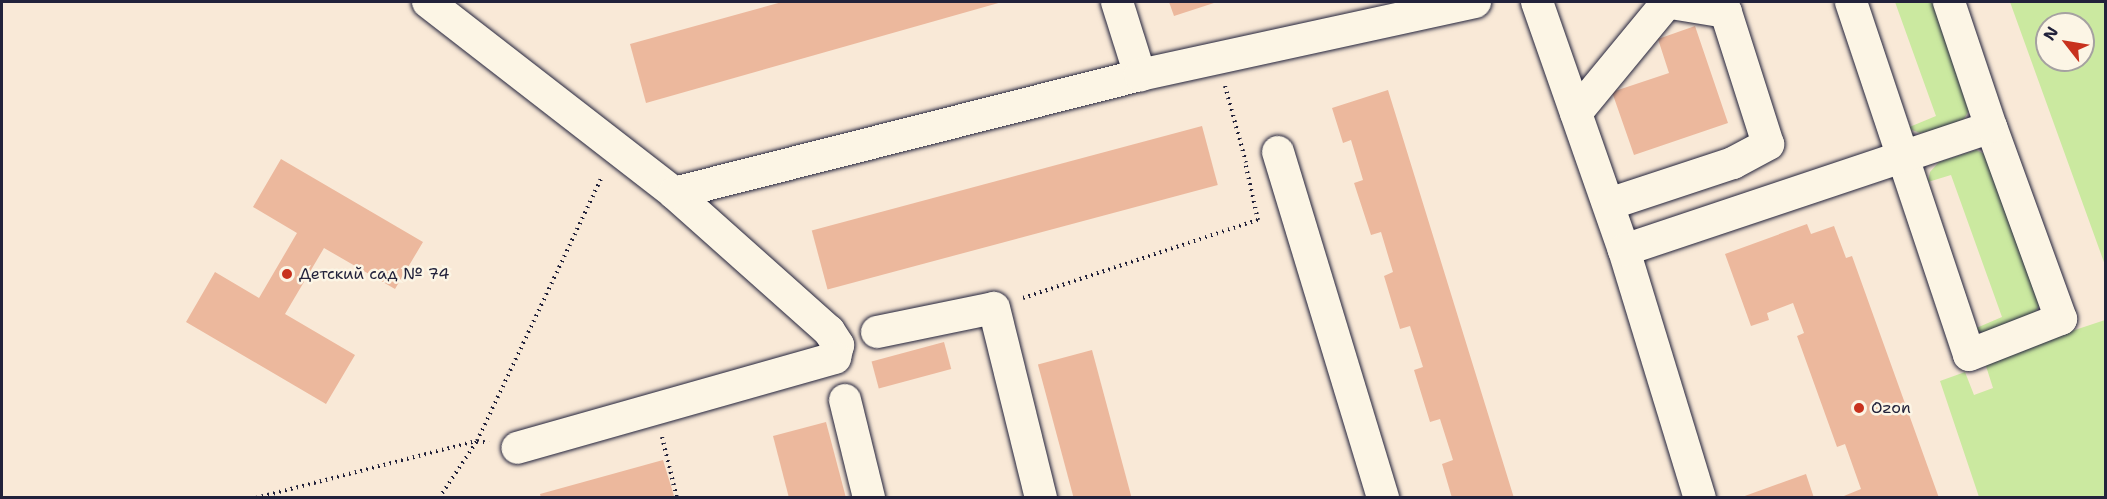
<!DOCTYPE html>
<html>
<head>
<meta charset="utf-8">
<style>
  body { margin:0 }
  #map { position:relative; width:2107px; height:499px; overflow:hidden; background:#f9e9d7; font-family:"Shantell Sans",sans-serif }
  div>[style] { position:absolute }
  .green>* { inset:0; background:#cbe9a0 }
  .building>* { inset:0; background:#ecb89d; transform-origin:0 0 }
  .path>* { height:4px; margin-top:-2px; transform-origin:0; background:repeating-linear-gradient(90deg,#22223b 0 1.5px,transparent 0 6px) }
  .roads { filter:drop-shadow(0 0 2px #22223b) drop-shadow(0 0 2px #22223b) }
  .minor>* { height:32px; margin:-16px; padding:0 16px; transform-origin:16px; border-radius:16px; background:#fcf5e5 }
  .dots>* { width:16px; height:16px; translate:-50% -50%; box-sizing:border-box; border:3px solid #fcf5e5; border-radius:50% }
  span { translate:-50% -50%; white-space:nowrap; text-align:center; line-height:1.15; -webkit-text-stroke:5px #fcf5e5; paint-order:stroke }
  .poi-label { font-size:16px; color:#22223b }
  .left { translate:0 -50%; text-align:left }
  .frame { position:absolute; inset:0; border:3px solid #22223b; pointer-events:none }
  .north { position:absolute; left:2035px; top:12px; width:60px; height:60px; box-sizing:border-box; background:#fcf5e5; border:2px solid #a5a1a1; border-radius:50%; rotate:301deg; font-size:16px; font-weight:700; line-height:24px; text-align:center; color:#22223b }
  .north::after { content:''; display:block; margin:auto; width:21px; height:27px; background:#c8321e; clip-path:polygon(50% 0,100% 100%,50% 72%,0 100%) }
</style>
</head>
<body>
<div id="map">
  <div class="green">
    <i style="clip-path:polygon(1895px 2px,1940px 2px,1973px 103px,1964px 119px,1938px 130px,1920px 133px,1907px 128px,1936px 116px)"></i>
    <i style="clip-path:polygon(evenodd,2010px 2px,2105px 2px,2105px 265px,2010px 2px,2047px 24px,2083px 24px,2083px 60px,2047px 60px,2047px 24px)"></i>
    <i style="clip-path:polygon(1976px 150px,1991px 157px,2040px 304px,2031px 320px,1986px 334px,1974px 329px,2002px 317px,1951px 175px,1928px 182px,1930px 172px,1939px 162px)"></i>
    <i style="clip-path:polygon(2105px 320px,2105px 497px,1979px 497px,1940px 381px,1965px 372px,1974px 395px,1993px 388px,1984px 360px)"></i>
  </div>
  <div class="building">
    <i style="clip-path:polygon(782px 2px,1002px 2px,646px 103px,630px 44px)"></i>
    <i style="clip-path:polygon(1169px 2px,1217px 2px,1174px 16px)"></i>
    <i style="clip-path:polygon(1695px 26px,1728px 123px,1634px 155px,1612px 92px,1669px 73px,1658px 39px)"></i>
    <i style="clip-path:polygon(1388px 90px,1514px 498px,1452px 498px,1442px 464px,1453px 460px,1440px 419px,1430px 422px,1414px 370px,1423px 367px,1410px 326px,1400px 329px,1384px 276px,1393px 272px,1381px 232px,1371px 235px,1354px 183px,1363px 180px,1351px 140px,1343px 143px,1332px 108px)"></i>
    <i style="left:1202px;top:126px;width:61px;height:404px;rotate:75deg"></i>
    <i style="clip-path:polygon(281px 159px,423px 242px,395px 289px,324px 248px,285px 314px,355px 355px,326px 404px,186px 322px,215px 272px,259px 298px,297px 233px,253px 207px)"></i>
    <i style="clip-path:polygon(1807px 224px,1811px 234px,1834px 226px,1846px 258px,1852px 256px,1939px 498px,1839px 498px,1861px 489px,1845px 444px,1837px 447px,1797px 336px,1804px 333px,1793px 303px,1767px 313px,1769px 320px,1751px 326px,1725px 254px)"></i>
    <i style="left:944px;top:342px;width:28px;height:75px;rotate:75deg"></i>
    <i style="left:1092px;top:350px;width:153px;height:56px;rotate:75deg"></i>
    <i style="clip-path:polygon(826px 422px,846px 498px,789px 498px,773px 436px)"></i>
    <i style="clip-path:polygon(663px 460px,674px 496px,541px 498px,540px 494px)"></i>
    <i style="clip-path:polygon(1806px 474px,1814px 498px,1742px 498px,1742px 497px)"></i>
  </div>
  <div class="path">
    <i style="left:1225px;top:86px;width:79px;rotate:74.6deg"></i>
    <i style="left:1023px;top:298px;width:248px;rotate:-18.4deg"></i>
    <i style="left:1258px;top:220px;width:59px;rotate:-102.6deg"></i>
    <i style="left:662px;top:437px;width:63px;rotate:76.2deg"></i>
    <i style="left:256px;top:498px;width:228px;rotate:-14.5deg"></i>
    <i style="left:477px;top:441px;width:293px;rotate:-64.7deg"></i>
    <i style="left:439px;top:498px;width:69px;rotate:-56.3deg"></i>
    <i style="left:477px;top:441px;width:12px;rotate:9deg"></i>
  </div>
  <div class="roads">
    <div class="minor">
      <i style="left:428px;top:2px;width:311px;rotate:37.8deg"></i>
      <i style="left:674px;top:193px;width:208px;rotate:41.7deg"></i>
      <i style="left:829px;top:331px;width:17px;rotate:57deg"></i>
      <i style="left:838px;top:345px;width:13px;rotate:103deg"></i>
      <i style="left:835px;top:358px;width:330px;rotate:164.2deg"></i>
      <i style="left:1117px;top:2px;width:77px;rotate:72.5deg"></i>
      <i style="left:1537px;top:2px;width:263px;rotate:70.7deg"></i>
      <i style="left:1624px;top:250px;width:259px;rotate:73deg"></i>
      <i style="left:1851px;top:2px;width:372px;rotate:71.5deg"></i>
      <i style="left:1969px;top:355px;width:99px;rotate:-21.4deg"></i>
      <i style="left:2061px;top:319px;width:204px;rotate:-110deg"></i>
      <i style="left:1576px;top:113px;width:141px;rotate:-50.5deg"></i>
      <i style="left:1278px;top:152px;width:362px;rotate:73.1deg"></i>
      <i style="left:674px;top:193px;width:481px;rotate:-14.2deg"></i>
      <i style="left:1140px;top:75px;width:343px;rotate:-12.3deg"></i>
      <i style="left:1609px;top:204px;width:131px;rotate:-18.3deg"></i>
      <i style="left:1733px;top:163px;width:40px;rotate:-28deg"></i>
      <i style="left:1768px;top:144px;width:139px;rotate:-107.7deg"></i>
      <i style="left:1726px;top:12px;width:62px;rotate:-170.7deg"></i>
      <i style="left:1624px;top:250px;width:387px;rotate:-18.5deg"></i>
      <i style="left:1991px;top:127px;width:132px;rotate:-108.6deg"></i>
      <i style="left:877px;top:332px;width:119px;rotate:-11.6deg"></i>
      <i style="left:994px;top:308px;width:196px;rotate:76.1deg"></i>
      <i style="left:845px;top:400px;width:101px;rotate:76.2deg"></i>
    </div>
  </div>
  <div class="dots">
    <i style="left:287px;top:274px;background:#c8321e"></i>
    <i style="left:1859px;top:408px;background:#c8321e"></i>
  </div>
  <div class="poi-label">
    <span class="left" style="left:299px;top:274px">Детский сад № 74</span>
    <span class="left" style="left:1871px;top:408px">Ozon</span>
  </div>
  <div class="frame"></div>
  <div class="north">N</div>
</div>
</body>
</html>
